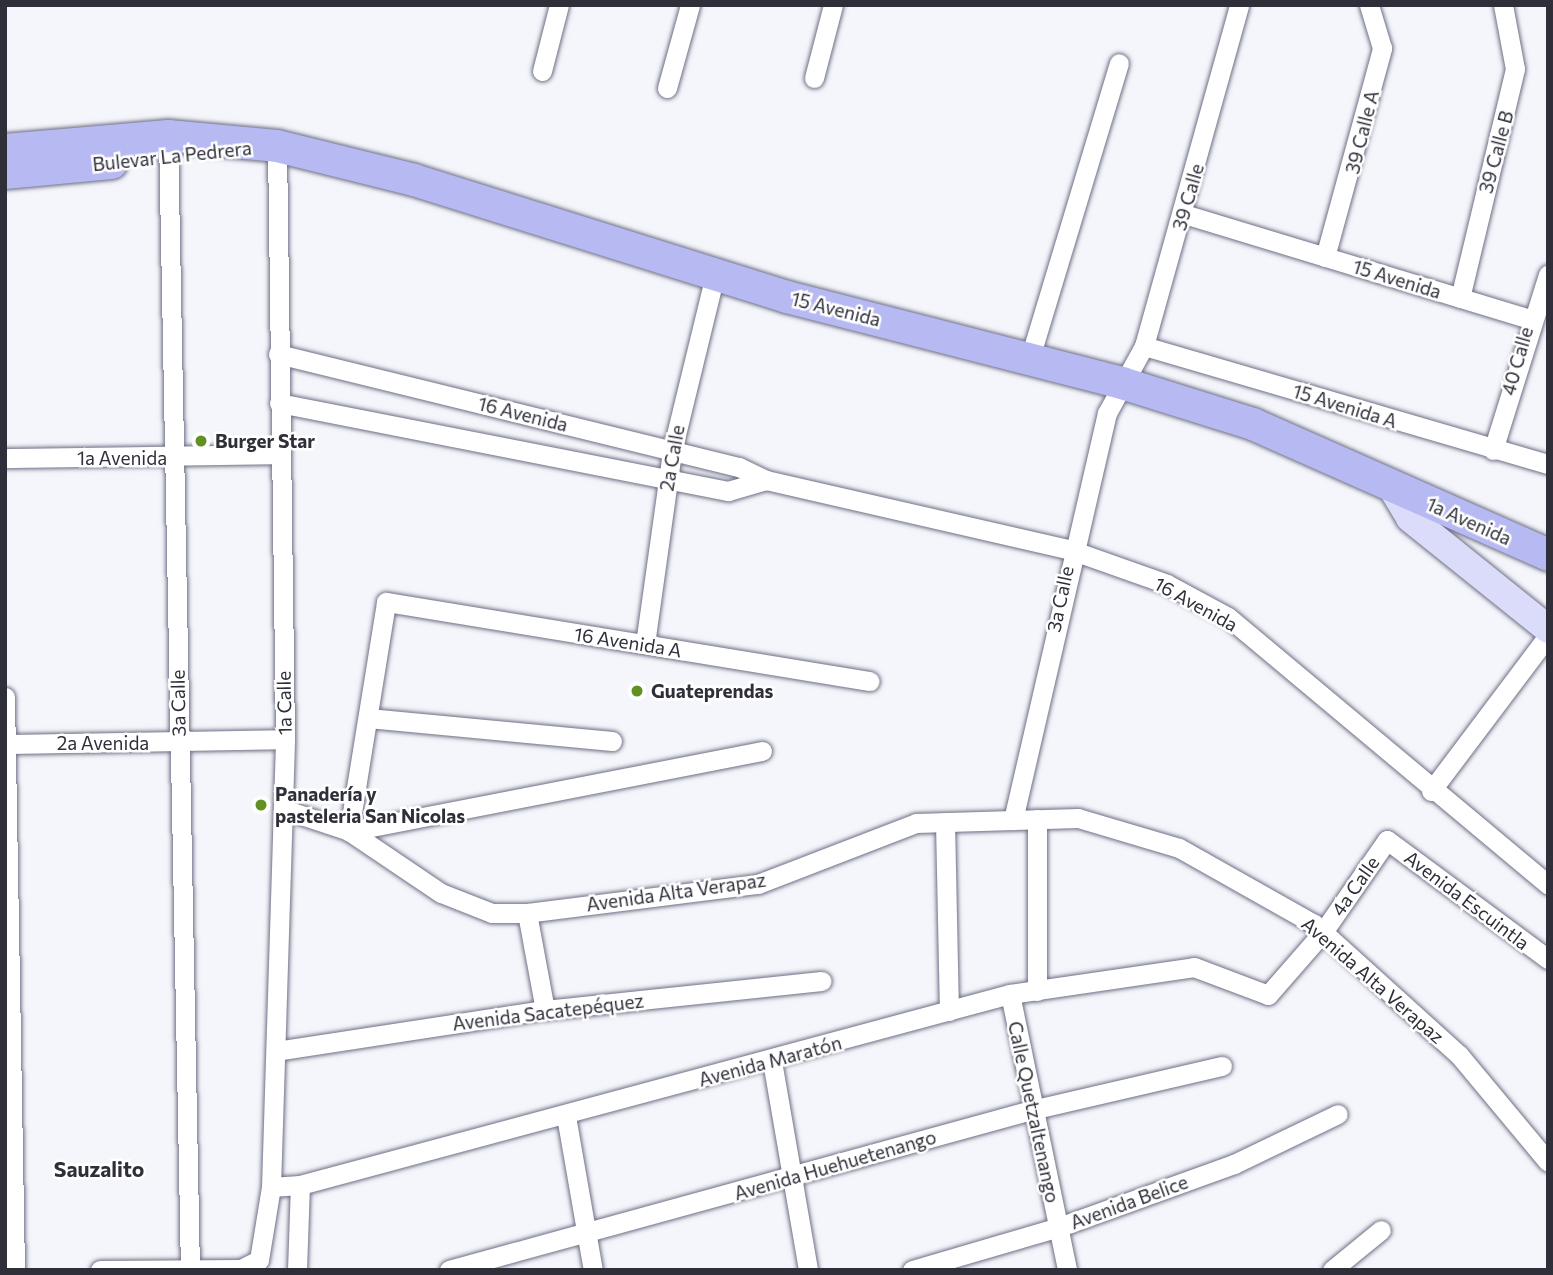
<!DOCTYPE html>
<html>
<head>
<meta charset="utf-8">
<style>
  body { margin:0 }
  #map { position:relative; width:1553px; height:1275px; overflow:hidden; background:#f5f6fb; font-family:Commissioner,sans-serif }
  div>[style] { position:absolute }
  .roads { filter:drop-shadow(0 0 2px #6d6f86) drop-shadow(0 0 2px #6d6f86) }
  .street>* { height:19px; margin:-9.5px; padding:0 9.5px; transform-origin:9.5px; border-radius:9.5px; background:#fff }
  .secondary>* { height:28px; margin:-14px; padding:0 14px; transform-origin:14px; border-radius:14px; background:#dbdcf9 }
  .primary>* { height:32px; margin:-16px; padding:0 16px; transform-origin:16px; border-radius:16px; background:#b7b9f3 }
  .dots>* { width:19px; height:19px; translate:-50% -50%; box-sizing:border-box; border:4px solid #fff; border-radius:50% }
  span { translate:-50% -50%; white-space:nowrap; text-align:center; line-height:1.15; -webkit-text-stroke:5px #fff; paint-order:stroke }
  .street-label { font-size:19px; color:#2e2f39 }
  .poi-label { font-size:19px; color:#2e2f39; font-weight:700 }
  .left { translate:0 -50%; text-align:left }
  .neighbourhood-label { font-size:21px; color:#2e2f39; font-weight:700 }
  .frame { position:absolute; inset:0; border:7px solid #2e2f39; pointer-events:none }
</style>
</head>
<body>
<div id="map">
  <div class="roads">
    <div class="street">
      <i style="left:542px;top:71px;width:68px;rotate:-75.6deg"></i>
      <i style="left:814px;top:78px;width:75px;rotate:-75.4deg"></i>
      <i style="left:667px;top:88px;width:86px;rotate:-74.5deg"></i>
      <i style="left:168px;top:136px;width:1134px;rotate:88.89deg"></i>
      <i style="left:1184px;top:214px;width:361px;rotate:16.9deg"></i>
      <i style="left:1325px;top:257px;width:217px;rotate:-74.7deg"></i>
      <i style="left:1382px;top:48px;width:45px;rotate:-106.8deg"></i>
      <i style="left:1460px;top:298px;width:236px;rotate:-76.5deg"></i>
      <i style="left:1515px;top:69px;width:65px;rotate:-100.6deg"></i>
      <i style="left:1144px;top:346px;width:421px;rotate:16.3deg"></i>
      <i style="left:278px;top:354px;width:475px;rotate:13.8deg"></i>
      <i style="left:739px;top:467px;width:30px;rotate:26deg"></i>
      <i style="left:766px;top:480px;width:313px;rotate:12.9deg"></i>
      <i style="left:1071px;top:550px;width:102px;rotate:19.5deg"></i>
      <i style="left:1167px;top:584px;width:69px;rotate:28.4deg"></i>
      <i style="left:1228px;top:617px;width:417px;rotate:39.9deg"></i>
      <i style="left:1029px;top:361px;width:311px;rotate:-73.2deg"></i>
      <i style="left:279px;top:403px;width:458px;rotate:11.1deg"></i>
      <i style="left:728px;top:491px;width:40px;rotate:-16deg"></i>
      <i style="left:1493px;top:450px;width:184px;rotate:-72.6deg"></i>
      <i style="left:5px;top:458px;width:275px;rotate:-0.8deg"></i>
      <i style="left:645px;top:644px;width:195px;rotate:-82deg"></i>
      <i style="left:672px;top:451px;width:181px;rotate:-76.3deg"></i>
      <i style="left:5px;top:697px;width:573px;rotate:89deg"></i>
      <i style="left:368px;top:718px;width:245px;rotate:5.4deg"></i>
      <i style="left:5px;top:744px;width:280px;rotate:-1deg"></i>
      <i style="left:762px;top:751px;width:421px;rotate:169deg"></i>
      <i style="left:349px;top:831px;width:232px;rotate:-80.8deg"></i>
      <i style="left:386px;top:602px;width:490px;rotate:9.3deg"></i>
      <i style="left:1431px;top:791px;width:194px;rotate:-53deg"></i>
      <i style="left:283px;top:809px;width:70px;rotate:18.4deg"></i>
      <i style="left:349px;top:831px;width:111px;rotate:34deg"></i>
      <i style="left:441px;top:893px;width:55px;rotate:21.4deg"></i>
      <i style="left:492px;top:913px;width:35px"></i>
      <i style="left:527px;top:913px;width:233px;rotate:-7.2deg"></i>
      <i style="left:758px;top:884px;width:169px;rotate:-21.1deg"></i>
      <i style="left:916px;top:823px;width:162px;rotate:-1.8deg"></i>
      <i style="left:1078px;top:818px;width:105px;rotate:16.5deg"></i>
      <i style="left:1179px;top:848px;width:155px;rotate:29.4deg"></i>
      <i style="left:1314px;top:924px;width:195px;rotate:42.1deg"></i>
      <i style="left:1459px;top:1055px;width:139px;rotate:50.2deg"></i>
      <i style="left:1013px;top:820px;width:418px;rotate:-77deg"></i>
      <i style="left:1107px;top:413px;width:77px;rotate:-61.1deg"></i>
      <i style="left:1144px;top:346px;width:354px;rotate:-74.4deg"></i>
      <i style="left:945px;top:822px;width:189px;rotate:88.8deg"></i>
      <i style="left:527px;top:913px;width:99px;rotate:79.5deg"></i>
      <i style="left:1037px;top:991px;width:172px;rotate:-90deg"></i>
      <i style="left:1010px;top:994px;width:282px;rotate:78.3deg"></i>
      <i style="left:276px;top:1051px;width:272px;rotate:-8.7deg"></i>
      <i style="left:545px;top:1010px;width:278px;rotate:-6deg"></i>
      <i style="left:772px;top:1061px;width:212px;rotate:80.2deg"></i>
      <i style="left:566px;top:1116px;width:156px;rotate:80.1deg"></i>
      <i style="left:271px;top:1187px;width:29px;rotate:-4deg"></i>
      <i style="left:300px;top:1185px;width:735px;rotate:-15.06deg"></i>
      <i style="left:1010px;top:994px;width:186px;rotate:-8.3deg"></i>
      <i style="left:1194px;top:967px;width:79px;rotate:20.7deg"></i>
      <i style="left:1268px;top:995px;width:84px;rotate:-48.9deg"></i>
      <i style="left:1323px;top:932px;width:112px;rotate:-55.2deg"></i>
      <i style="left:1387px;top:840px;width:200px;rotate:36.5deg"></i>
      <i style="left:100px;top:1270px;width:141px;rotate:-0.4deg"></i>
      <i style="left:241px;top:1269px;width:20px;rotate:-27deg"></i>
      <i style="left:259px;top:1260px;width:74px;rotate:-80.7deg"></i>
      <i style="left:271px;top:1187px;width:448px;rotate:-88.2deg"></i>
      <i style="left:285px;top:739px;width:593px;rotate:-90.77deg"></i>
      <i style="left:297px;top:1270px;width:85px;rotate:-88deg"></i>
      <i style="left:449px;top:1270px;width:604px;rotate:-15.37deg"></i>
      <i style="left:1031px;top:1110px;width:196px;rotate:-13deg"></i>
      <i style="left:912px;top:1270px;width:153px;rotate:-16.3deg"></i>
      <i style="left:1059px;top:1227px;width:186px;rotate:-19.8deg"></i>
      <i style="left:1234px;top:1164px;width:115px;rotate:-25.7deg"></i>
      <i style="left:1332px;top:1270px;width:63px;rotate:-39.2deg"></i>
    </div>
    <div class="secondary">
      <i style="left:1391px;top:486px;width:37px;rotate:59deg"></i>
      <i style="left:1410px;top:518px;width:177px;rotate:38.8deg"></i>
    </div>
    <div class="primary">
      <i style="left:5px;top:150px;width:164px;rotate:-4.9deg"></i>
      <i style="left:168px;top:136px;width:109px;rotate:5.2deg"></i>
      <i style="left:277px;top:146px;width:141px;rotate:13.9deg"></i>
      <i style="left:414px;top:180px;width:391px;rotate:17.4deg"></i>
      <i style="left:787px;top:297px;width:346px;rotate:14.4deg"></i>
      <i style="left:1122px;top:383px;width:137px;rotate:17.4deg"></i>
      <i style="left:1253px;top:424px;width:323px;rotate:23.9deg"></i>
      <i style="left:5px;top:173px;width:107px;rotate:-5.3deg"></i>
    </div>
  </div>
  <div class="dots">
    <i style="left:201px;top:441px;background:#629023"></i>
    <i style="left:637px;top:691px;background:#629023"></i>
    <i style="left:261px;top:805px;background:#629023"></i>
  </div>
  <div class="street-label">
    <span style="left:1362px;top:132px;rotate:-76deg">39 Calle A</span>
    <span style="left:1496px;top:152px;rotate:-75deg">39 Calle B</span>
    <span style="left:172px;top:156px;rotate:-6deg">Bulevar La Pedrera</span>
    <span style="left:1188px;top:197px;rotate:-74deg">39 Calle</span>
    <span style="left:1397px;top:279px;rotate:17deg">15 Avenida</span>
    <span style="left:836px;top:309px;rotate:14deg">15 Avenida</span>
    <span style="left:1517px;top:361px;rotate:-74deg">40 Calle</span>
    <span style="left:1345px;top:406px;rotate:17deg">15 Avenida A</span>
    <span style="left:523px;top:414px;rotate:14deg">16 Avenida</span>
    <span style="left:122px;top:458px">1a Avenida</span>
    <span style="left:672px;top:458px;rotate:-80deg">2a Calle</span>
    <span style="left:1469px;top:521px;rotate:24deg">1a Avenida</span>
    <span style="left:1060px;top:599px;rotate:-78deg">3a Calle</span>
    <span style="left:1196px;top:604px;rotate:29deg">16 Avenida</span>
    <span style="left:628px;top:642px;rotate:9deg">16 Avenida A</span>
    <span style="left:178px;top:703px;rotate:-91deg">3a Calle</span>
    <span style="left:284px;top:703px;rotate:-91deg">1a Calle</span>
    <span style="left:103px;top:743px">2a Avenida</span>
    <span style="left:1355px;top:886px;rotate:-55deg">4a Calle</span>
    <span style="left:676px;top:892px;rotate:-8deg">Avenida Alta Verapaz</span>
    <span style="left:1467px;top:900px;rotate:37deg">Avenida Escuintla</span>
    <span style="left:1373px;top:980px;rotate:41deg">Avenida Alta Verapaz</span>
    <span style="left:548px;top:1012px;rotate:-7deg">Avenida Sacatepéquez</span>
    <span style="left:770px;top:1061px;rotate:-15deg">Avenida Maratón</span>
    <span style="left:1034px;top:1112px;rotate:78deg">Calle Quetzaltenango</span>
    <span style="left:835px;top:1165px;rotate:-16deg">Avenida Huehuetenango</span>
    <span style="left:1129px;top:1202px;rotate:-20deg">Avenida Belice</span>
  </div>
  <div class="poi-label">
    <span class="left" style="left:215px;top:441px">Burger Star</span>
    <span class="left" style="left:651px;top:691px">Guateprendas</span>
    <span class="left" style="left:275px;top:805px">Panadería y<br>pasteleria San Nicolas</span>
  </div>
  <div class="neighbourhood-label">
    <span style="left:99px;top:1169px">Sauzalito</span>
  </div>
  <div class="frame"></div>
</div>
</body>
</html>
